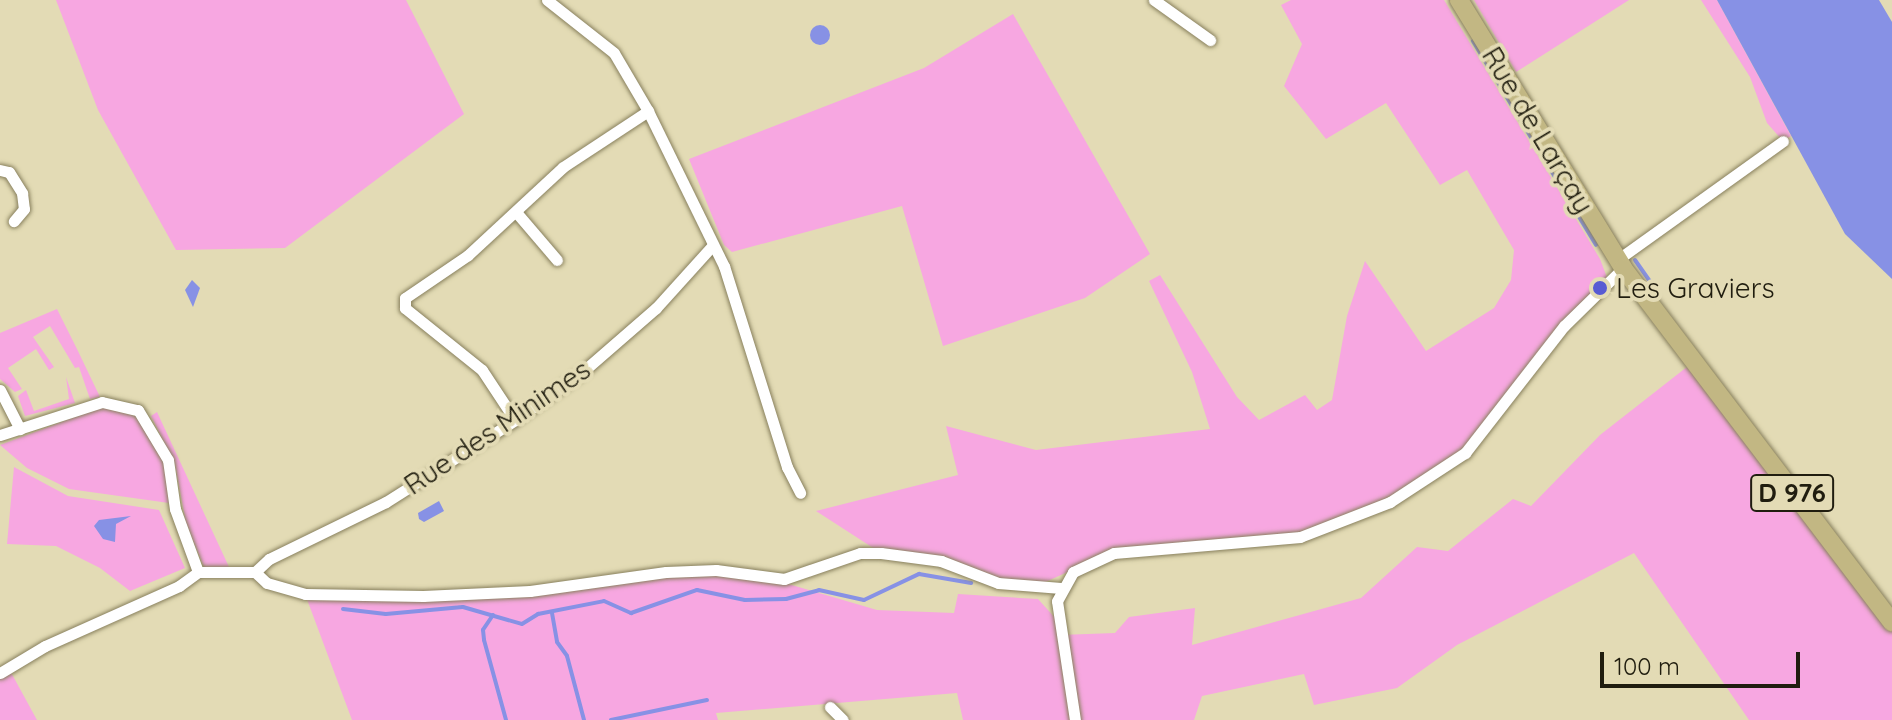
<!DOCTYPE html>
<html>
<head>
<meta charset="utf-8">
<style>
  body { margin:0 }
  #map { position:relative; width:1892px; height:720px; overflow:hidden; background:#e3dbb5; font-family:Quicksand,sans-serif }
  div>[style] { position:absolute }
  .green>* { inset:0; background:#f7a7e1 }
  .water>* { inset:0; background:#8791e5 }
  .round { border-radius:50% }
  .stream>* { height:4px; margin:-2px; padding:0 2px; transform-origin:2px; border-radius:2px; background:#8791e5 }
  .roads { filter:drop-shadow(0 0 2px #88805d) drop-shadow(0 0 2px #88805d) }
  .street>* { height:11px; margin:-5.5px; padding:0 5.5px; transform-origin:5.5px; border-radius:5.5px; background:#fff }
  .primary>* { height:18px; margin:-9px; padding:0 9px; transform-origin:9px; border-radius:9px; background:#c2b783 }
  .dots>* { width:22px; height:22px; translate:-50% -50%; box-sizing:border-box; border:4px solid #e3dbb5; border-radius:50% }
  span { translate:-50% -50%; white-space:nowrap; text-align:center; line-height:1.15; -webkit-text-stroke:8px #e3dbb5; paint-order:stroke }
  .shield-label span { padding:2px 6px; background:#e3dbb5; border:2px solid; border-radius:6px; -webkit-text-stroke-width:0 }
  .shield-label { font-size:26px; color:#201d0f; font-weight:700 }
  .street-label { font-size:28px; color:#201d0f }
  .poi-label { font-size:28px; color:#201d0f }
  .left { translate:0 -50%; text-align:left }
  .scale { position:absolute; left:1600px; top:652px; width:200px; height:36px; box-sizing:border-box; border:4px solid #201d0f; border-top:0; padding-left:10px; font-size:24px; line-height:28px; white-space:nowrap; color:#201d0f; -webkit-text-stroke:6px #e3dbb5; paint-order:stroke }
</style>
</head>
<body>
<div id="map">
  <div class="green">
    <i style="clip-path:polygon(56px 0,406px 0,464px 114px,285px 248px,176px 250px,98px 110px)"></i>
    <i style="clip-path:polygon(1291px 0,1444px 0,1600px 259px,1608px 280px,1465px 453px,1390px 502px,1300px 537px,1101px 557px,1032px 588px,941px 561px,881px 553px,816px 511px,958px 475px,946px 426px,1036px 450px,1210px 429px,1192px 372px,1149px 281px,1160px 275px,1237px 397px,1259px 420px,1305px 395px,1317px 410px,1332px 400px,1347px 316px,1365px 261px,1426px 351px,1494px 308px,1511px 280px,1514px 250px,1467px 170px,1440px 185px,1386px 103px,1326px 139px,1284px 86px,1302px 44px,1281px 5px)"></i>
    <i style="clip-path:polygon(1474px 0,1629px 0,1516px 72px)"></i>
    <i style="clip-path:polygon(1701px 0,1717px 0,1791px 136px,1783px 141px,1767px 123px,1750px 77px)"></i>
    <i style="clip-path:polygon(1013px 14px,1150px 254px,1085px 298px,943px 346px,902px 206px,732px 252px,724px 245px,689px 159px,924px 68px)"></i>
    <i style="clip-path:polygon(57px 309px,77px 349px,100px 397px,90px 399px,79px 367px,75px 368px,50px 326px,33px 337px,54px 367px,49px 370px,36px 349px,8px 368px,22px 389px,15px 392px,0 379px,0 333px)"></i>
    <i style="clip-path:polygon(1692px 363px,1892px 623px,1892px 720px,1749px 720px,1634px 553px,1457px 645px,1397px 688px,1314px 705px,1304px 674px,1202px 696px,1194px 720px,963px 720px,957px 693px,716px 713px,718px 720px,352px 720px,305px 594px,530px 591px,646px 574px,761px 576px,877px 610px,954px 613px,958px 594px,1038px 599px,1057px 620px,1060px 635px,1115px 633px,1129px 617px,1195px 608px,1192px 645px,1361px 598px,1417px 547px,1448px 551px,1513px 499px,1531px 506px,1600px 435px)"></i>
    <i style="clip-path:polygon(66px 377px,75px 403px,25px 416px,18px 396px,26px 390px,34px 411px,69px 399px)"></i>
    <i style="clip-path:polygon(102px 407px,135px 416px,144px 427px,165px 465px,169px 503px,69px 489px,27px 468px,0 445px)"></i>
    <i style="clip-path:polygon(157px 412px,229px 567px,204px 567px,186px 523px,175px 464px,151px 416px)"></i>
    <i style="clip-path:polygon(14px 467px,68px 496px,159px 510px,185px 568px,130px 591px,100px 568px,56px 546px,7px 544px)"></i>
    <i style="clip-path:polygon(8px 667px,37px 720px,0 720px,0 673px)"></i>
  </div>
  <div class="water">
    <i style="clip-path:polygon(1717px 0,1879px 0,1892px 22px,1892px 279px,1845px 234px)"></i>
    <i class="round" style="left:810px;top:25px;width:20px;height:20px"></i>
    <i style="clip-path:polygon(192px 280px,200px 288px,193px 307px,185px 290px)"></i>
    <i style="clip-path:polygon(439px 501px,444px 511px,424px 522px,419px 519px,418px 513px)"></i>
    <i style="clip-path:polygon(131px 516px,116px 524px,115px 542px,103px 539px,94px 526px,99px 520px)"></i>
  </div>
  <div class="stream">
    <i style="left:1473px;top:41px;width:238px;rotate:58.9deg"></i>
    <i style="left:1635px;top:260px;width:38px;rotate:55deg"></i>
    <i style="left:343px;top:609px;width:43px;rotate:6.6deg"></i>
    <i style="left:386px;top:614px;width:77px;rotate:-5.2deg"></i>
    <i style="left:463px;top:607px;width:61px;rotate:16.1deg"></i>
    <i style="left:522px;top:624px;width:19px;rotate:-32deg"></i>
    <i style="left:538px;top:614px;width:67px;rotate:-11.1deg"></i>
    <i style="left:604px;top:601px;width:30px;rotate:24deg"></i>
    <i style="left:631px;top:613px;width:70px;rotate:-19.2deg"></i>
    <i style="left:697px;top:590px;width:49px;rotate:11.8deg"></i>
    <i style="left:745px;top:600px;width:41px;rotate:-1.4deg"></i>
    <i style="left:786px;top:599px;width:34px;rotate:-15deg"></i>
    <i style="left:819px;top:590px;width:46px;rotate:12.5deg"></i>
    <i style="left:864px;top:600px;width:61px;rotate:-25.3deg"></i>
    <i style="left:919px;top:574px;width:53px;rotate:9.8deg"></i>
    <i style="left:552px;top:613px;width:29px;rotate:80deg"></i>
    <i style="left:557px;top:642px;width:17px;rotate:54deg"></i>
    <i style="left:567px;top:656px;width:66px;rotate:75.1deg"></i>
    <i style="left:493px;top:615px;width:18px;rotate:124deg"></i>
    <i style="left:483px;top:630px;width:10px;rotate:84deg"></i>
    <i style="left:484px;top:640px;width:83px;rotate:74.6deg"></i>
    <i style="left:611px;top:720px;width:98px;rotate:-11.8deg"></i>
  </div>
  <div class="roads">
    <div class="street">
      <i style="left:547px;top:0;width:85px;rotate:38.3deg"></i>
      <i style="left:614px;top:53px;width:67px;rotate:59.6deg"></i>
      <i style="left:648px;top:111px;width:173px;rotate:63.9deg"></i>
      <i style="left:724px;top:266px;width:211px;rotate:72.6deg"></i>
      <i style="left:787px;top:467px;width:29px;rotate:63deg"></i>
      <i style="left:1154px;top:0;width:69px;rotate:35.5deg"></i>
      <i style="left:0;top:170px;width:9px;rotate:13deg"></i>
      <i style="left:9px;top:172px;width:25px;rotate:58deg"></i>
      <i style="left:22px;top:193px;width:16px;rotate:83deg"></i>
      <i style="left:24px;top:209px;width:16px;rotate:130deg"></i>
      <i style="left:516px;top:212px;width:63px;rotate:49.5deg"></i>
      <i style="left:1617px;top:260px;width:204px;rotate:-35.6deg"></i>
      <i style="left:0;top:390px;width:44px;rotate:62.9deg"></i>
      <i style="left:515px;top:420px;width:60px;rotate:-123.4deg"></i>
      <i style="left:482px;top:370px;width:99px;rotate:-141.2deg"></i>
      <i style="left:405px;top:308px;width:10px;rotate:-90deg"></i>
      <i style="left:405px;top:298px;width:76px;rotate:-34.3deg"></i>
      <i style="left:468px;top:255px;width:129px;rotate:-42.8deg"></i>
      <i style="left:563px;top:167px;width:102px;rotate:-33.4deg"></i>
      <i style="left:0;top:435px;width:107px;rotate:-17.9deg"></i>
      <i style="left:102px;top:402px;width:37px;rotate:13deg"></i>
      <i style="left:138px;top:410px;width:58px;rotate:59deg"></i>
      <i style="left:168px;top:460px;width:49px;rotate:81.9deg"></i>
      <i style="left:175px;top:509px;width:67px;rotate:69.9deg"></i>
      <i style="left:255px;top:572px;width:19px;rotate:-43deg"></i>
      <i style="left:269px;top:559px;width:130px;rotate:-26deg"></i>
      <i style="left:386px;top:502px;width:153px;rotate:-32.4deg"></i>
      <i style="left:515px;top:420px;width:80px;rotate:-35.3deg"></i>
      <i style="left:580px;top:374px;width:101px;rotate:-41deg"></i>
      <i style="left:656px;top:308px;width:84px;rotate:-47.9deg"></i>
      <i style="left:0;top:673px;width:52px;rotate:-31deg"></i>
      <i style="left:45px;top:646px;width:147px;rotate:-24.1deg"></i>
      <i style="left:179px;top:586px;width:24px;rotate:-36deg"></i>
      <i style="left:198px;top:572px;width:57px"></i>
      <i style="left:255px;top:572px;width:16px;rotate:43deg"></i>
      <i style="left:267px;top:583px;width:40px;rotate:16deg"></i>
      <i style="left:305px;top:594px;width:118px;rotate:1deg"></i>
      <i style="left:423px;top:596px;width:107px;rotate:-2.7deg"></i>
      <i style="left:530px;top:591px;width:137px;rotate:-8deg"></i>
      <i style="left:666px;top:572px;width:50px;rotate:-2.3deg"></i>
      <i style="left:716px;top:570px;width:69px;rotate:7.5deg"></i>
      <i style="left:784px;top:579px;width:80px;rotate:-18.9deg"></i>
      <i style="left:860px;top:553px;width:21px"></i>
      <i style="left:881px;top:553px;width:61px;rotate:7.6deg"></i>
      <i style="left:941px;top:561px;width:61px;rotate:21.1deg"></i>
      <i style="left:998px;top:583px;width:63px;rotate:4.5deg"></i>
      <i style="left:830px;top:707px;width:18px;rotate:45deg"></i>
      <i style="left:1075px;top:720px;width:120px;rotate:-98.6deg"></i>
      <i style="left:1057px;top:601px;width:33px;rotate:-61deg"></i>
      <i style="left:1073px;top:572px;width:45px;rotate:-24.9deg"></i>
      <i style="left:1114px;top:553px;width:187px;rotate:-4.9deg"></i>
      <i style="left:1300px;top:537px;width:97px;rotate:-21.3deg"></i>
      <i style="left:1390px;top:502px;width:90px;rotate:-33.2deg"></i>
      <i style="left:1465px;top:453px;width:161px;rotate:-52.1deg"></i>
      <i style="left:1564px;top:326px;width:83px;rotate:-44.5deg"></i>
    </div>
    <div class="primary">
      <i style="left:1459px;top:0;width:314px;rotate:58.5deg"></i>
      <i style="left:1623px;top:268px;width:445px;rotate:52.8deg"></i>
    </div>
  </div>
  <div class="dots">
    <i style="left:1600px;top:288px;background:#585bd3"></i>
  </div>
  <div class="shield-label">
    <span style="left:1792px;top:493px">D 976</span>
  </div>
  <div class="street-label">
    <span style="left:1538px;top:130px;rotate:59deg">Rue de Larçay</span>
    <span style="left:497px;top:427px;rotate:-34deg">Rue des Minimes</span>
  </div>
  <div class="poi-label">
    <span class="left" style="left:1616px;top:288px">Les Graviers</span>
  </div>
  <div class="scale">100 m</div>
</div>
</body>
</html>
